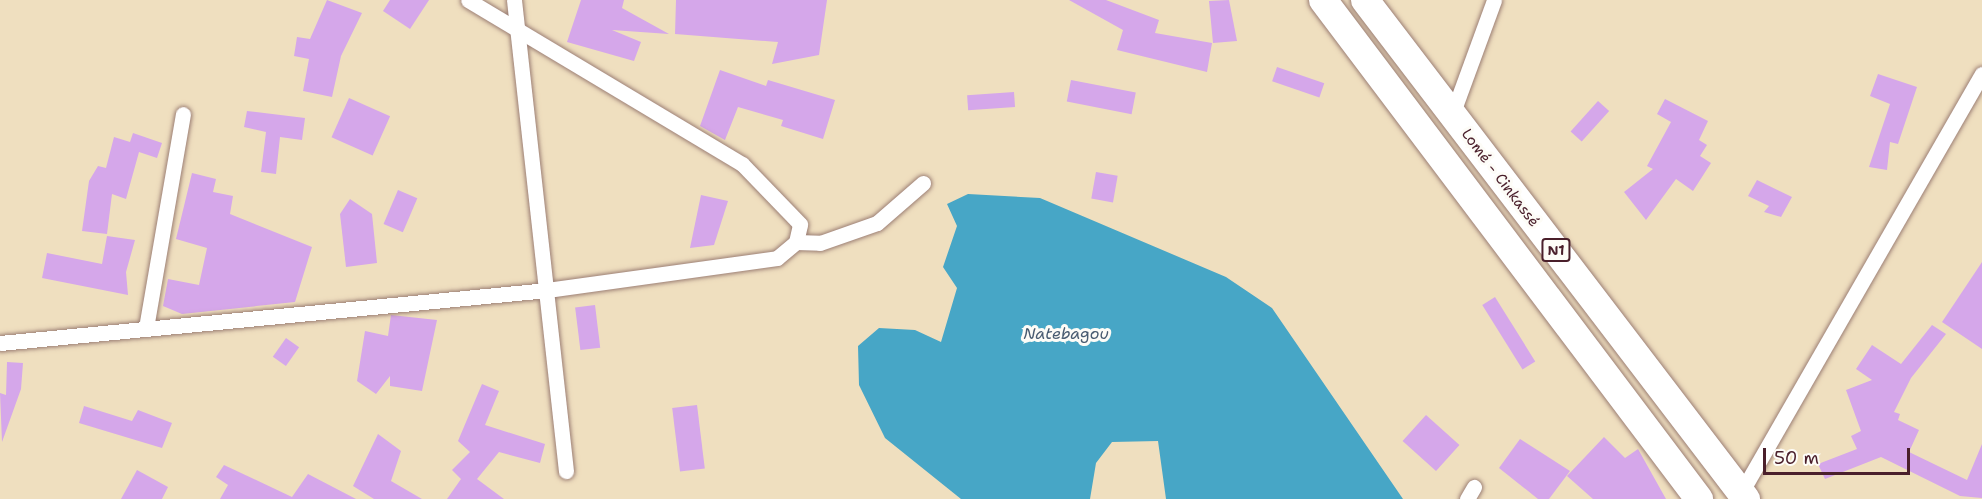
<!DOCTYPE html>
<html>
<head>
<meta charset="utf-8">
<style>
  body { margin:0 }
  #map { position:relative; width:1982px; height:499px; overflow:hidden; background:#efdfbf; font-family:"Shantell Sans",sans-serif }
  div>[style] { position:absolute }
  .water>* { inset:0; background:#47a6c6 }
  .building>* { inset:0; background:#d5a7ea; transform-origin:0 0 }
  .roads { filter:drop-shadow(0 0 2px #9c7f75) drop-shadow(0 0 2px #9c7f75) }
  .street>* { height:15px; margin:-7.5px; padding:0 7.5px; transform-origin:7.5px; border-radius:7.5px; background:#fff }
  .highway>* { height:28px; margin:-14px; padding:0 14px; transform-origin:14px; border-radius:14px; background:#fff }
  span { translate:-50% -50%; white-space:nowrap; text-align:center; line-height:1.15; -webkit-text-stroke:6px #fdfcf7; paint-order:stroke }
  .shield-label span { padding:2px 4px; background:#fdfcf7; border:2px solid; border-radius:4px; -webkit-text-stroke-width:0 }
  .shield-label { font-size:14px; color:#4a1f2b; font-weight:700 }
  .street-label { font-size:15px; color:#4a1f2b }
  .water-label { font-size:16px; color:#495c71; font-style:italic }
  .scale { position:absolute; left:1763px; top:448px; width:147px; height:27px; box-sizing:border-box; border:3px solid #4a1f2b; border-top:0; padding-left:8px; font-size:18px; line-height:21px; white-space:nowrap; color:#4a1f2b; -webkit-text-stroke:4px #fdfcf7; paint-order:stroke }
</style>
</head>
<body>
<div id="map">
  <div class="water">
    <i style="clip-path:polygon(968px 194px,1040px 198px,1226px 277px,1272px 308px,1403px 499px,1166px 499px,1158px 441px,1112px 442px,1096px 463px,1090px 499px,961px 499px,885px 438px,859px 385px,858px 346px,879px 328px,915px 330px,941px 342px,957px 288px,943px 267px,957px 226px,947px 204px)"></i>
  </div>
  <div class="building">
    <i style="clip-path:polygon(327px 0,362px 13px,341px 56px,332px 97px,303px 91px,309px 59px,294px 56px,297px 37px,310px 39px)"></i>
    <i style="clip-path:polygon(390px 0,429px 0,410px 29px,383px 11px)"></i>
    <i style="clip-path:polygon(581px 0,624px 0,622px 8px,669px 34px,612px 30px,641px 42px,634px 61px,567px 42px)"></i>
    <i style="clip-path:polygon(676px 0,827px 0,819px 55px,772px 64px,778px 42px,675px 34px)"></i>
    <i style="clip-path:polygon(1069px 0,1106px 0,1159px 20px,1155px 33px,1212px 43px,1207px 72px,1117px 50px,1123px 30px)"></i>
    <i style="clip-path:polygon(1229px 0,1237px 41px,1213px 43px,1209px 1px)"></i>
    <i style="left:1277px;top:67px;width:50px;height:15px;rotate:19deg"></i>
    <i style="clip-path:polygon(720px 70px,766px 86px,768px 80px,835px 100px,823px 139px,781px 126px,783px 120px,738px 107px,725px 140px,700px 126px)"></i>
    <i style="clip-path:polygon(1878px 74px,1917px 87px,1898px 144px,1890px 142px,1887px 170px,1869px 167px,1890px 104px,1870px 96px)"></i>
    <i style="left:1071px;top:80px;width:66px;height:22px;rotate:11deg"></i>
    <i style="left:1014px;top:92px;width:15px;height:47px;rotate:86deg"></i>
    <i style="left:349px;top:98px;width:45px;height:43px;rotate:24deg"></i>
    <i style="clip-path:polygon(1665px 99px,1708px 121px,1699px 140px,1707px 145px,1700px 156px,1711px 163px,1693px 191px,1676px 179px,1646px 220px,1624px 192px,1653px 169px,1647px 166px,1671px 122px,1657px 114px)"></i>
    <i style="left:1598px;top:101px;width:15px;height:41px;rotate:42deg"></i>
    <i style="clip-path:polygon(247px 111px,305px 118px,302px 140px,280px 137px,276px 174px,261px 172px,266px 132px,244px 127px)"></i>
    <i style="clip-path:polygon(133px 133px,162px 143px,157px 158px,139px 152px,126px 199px,112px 194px,107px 234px,82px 231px,89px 181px,98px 166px,106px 168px,114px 137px,130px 142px)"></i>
    <i style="left:1096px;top:172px;width:22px;height:27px;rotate:10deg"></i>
    <i style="clip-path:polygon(192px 173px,216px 179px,213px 192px,233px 196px,230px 214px,312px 247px,295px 302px,182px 314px,163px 306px,168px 279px,199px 285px,207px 248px,176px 239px)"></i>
    <i style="clip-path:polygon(1757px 180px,1792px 197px,1781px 217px,1764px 212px,1769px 206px,1748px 196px)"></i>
    <i style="left:398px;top:190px;width:21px;height:37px;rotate:23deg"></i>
    <i style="clip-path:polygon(701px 195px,728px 201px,714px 245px,690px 248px)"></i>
    <i style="clip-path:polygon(350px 199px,372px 214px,377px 263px,346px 267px,340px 214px)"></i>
    <i style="clip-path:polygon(107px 236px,135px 240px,126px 272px,128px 295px,42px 278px,47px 253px,102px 264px)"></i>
    <i style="clip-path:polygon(1982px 262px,1982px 349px,1942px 322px)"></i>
    <i style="left:1495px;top:297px;width:76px;height:15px;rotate:58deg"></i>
    <i style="left:595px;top:305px;width:43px;height:20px;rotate:83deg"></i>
    <i style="clip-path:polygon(391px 315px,437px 320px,422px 391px,390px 386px,390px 376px,376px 394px,357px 381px,365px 331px,388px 336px)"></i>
    <i style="clip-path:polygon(1932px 325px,1946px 334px,1911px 378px,1894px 412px,1900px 414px,1898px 420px,1919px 430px,1909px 452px,1967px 480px,1982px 444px,1982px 498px,1960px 496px,1881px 457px,1825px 479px,1818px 464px,1857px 449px,1851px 436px,1861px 431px,1846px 390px,1872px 380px,1856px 369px,1872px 345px,1901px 364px)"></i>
    <i style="left:286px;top:338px;width:16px;height:23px;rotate:35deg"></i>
    <i style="clip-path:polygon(7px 362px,23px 363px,21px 389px,2px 442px,0 393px,6px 395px)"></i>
    <i style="clip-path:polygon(482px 384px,499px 391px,485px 425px,545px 444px,540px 463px,499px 452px,477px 479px,504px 499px,447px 499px,461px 479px,452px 470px,470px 452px,458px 441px)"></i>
    <i style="left:697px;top:405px;width:64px;height:25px;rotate:83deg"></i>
    <i style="clip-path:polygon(84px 406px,132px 421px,138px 410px,172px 423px,162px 448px,79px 423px)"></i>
    <i style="left:1426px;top:415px;width:45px;height:35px;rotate:42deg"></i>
    <i style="clip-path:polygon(378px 434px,401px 451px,391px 481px,422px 499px,374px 499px,353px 486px)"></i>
    <i style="clip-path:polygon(1604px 437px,1625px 458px,1638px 449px,1666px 499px,1593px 499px,1567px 476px)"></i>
    <i style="clip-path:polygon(1520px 439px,1570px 471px,1549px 499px,1538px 499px,1499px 468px)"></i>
    <i style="clip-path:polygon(224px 465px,292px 497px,308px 474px,356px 499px,220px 499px,228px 485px,216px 477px)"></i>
    <i style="clip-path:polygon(137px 470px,168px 487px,162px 499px,121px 499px)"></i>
  </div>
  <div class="roads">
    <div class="street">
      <i style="left:514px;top:0;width:474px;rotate:83.7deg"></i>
      <i style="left:1452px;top:115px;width:122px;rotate:-69.9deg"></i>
      <i style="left:796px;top:242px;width:24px;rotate:2deg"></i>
      <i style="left:820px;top:243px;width:60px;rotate:-19.3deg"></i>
      <i style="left:877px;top:223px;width:61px;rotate:-41deg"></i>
      <i style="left:146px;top:328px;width:217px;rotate:-80.2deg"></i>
      <i style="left:0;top:343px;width:550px;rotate:-5.53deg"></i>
      <i style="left:547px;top:290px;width:232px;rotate:-7.9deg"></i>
      <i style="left:777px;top:258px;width:25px;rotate:-40deg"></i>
      <i style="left:796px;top:242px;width:18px;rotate:-77deg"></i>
      <i style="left:800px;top:224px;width:83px;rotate:-134deg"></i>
      <i style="left:742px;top:164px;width:319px;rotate:-149.1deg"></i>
      <i style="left:1742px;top:491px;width:481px;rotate:-60.1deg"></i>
      <i style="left:1467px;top:499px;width:14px;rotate:-60deg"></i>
    </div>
    <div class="highway">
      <i style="left:1323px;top:0;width:625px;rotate:53deg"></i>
      <i style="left:1365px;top:0;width:628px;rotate:52.64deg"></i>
    </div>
  </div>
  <div class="shield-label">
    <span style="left:1556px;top:250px">N1</span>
  </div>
  <div class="street-label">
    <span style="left:1500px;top:178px;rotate:53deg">Lomé - Cinkassé</span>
  </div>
  <div class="water-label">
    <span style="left:1066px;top:334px">Natebagou</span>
  </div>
  <div class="scale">50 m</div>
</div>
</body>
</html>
